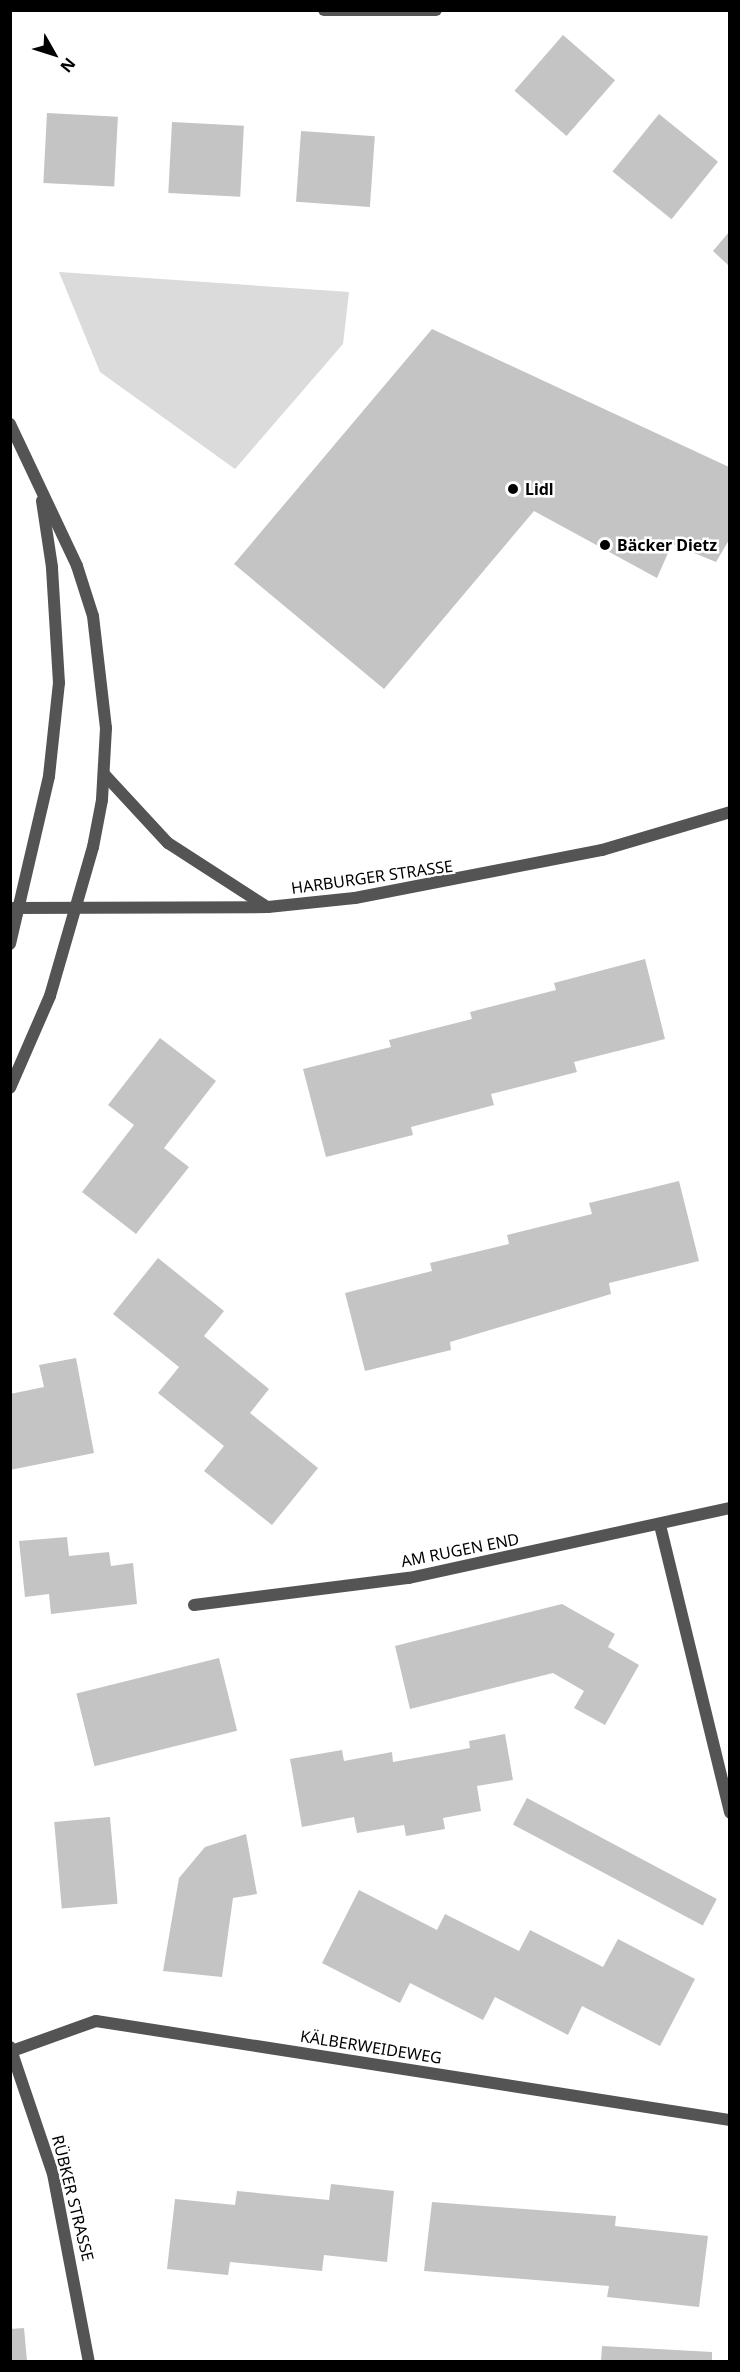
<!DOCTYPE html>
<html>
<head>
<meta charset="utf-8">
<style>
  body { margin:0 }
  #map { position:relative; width:740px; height:2372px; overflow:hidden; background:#fff; font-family:"Noto Sans",sans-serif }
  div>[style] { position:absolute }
  .green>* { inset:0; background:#dbdbdb }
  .building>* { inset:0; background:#c4c4c4; transform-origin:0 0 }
  .minor>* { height:12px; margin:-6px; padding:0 6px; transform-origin:6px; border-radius:6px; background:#545454 }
  .tertiary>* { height:12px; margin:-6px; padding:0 6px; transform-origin:6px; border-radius:6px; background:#545454 }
  .dots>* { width:16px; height:16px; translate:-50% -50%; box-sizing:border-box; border:3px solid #fff; border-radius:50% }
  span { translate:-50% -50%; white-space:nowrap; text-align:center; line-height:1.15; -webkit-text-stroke:5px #fff; paint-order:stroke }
  .poi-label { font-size:16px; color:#000; font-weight:700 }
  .left { translate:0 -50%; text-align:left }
  .street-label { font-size:16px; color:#000 }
  .frame { position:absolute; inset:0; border:12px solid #000; pointer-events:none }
  .north { position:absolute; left:24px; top:24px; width:60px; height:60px; -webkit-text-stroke:4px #fff; paint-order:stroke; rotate:129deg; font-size:16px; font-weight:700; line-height:24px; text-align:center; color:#000 }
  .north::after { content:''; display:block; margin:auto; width:21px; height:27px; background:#000; clip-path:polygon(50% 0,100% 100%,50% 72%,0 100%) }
</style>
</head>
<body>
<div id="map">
  <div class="green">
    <i style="clip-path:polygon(59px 272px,349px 292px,343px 344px,235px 469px,100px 372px)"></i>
  </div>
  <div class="building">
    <i style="left:563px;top:35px;width:69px;height:74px;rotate:41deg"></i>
    <i style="left:47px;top:113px;width:71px;height:70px;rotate:3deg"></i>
    <i style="left:659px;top:114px;width:76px;height:74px;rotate:39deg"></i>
    <i style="left:172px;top:122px;width:72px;height:71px;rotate:3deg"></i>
    <i style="left:301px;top:131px;width:74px;height:71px;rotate:4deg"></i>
    <i style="clip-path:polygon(729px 232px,729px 266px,713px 251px)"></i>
    <i style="clip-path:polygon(432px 329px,729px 467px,729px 540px,716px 562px,672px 544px,657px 578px,534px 511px,384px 689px,234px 564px)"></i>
    <i style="clip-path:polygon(645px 959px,665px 1039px,574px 1062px,577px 1072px,491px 1094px,494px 1105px,411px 1127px,413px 1135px,326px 1157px,303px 1069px,391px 1047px,389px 1040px,472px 1019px,470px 1012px,556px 990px,554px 983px)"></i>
    <i style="clip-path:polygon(160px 1038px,216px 1081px,164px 1148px,189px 1167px,136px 1234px,82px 1192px,134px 1125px,108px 1105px)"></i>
    <i style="clip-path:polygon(679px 1181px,699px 1261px,609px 1283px,611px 1294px,450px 1342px,451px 1350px,365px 1371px,345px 1293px,432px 1271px,430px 1263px,509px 1244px,507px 1235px,592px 1214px,589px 1203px)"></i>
    <i style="clip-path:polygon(158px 1258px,224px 1311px,204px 1336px,269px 1389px,250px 1413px,318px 1468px,272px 1525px,204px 1471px,224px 1446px,158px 1393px,179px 1367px,113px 1314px)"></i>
    <i style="clip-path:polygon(76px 1358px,94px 1453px,10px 1470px,10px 1394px,44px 1387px,39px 1365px)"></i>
    <i style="clip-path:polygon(67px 1537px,69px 1556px,109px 1552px,111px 1566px,133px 1563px,137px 1604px,51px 1614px,49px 1594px,25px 1597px,19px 1541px)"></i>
    <i style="clip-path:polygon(562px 1604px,615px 1634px,608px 1647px,639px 1665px,605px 1725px,574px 1708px,584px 1691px,553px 1673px,410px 1709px,395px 1646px)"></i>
    <i style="left:219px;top:1658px;width:75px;height:147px;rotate:76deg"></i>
    <i style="clip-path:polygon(505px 1734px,513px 1780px,477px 1786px,481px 1811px,443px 1818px,445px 1829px,406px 1836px,404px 1825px,357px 1833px,354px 1817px,302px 1827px,290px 1759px,342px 1750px,344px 1761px,392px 1752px,393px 1762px,470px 1748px,469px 1741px)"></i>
    <i style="left:527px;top:1798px;width:215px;height:30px;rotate:28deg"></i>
    <i style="left:110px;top:1817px;width:87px;height:56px;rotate:85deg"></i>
    <i style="clip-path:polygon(246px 1834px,257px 1894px,233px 1898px,222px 1977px,163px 1971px,179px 1878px,205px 1847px)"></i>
    <i style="clip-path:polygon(359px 1890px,437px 1930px,445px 1914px,519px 1951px,530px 1930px,603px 1967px,618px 1939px,695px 1979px,660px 2046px,582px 2006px,568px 2035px,495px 1997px,483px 2020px,410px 1983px,400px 2003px,322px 1963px)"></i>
    <i style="clip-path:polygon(331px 2184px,394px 2191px,387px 2262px,324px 2255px,322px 2271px,230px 2262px,228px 2275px,167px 2269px,175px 2199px,235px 2205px,237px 2191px,329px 2200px)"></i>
    <i style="clip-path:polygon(432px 2202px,616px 2216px,615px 2226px,708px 2236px,699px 2307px,607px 2297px,609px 2286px,424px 2271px)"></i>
    <i style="clip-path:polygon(24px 2328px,27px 2361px,10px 2361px,10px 2329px)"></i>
    <i style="clip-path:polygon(602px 2346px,712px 2352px,712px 2361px,601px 2361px)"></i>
  </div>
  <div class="minor">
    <i style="left:324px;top:10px;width:112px"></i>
    <i style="left:660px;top:1525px;width:296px;rotate:76.3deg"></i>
    <i style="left:194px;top:1605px;width:217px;rotate:-7.2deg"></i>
    <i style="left:409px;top:1578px;width:329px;rotate:-12.3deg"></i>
    <i style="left:12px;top:2051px;width:89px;rotate:-19.7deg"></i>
    <i style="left:96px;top:2021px;width:642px;rotate:8.88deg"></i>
  </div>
  <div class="tertiary">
    <i style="left:10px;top:424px;width:157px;rotate:64.7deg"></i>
    <i style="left:77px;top:566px;width:52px;rotate:72.3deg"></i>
    <i style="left:93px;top:616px;width:113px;rotate:83.4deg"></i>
    <i style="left:106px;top:728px;width:72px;rotate:93.2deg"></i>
    <i style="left:102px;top:800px;width:48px;rotate:100.8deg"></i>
    <i style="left:93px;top:847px;width:155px;rotate:106.1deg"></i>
    <i style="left:50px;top:996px;width:100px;rotate:113.5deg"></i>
    <i style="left:104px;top:774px;width:94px;rotate:47.2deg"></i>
    <i style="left:168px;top:843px;width:118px;rotate:32.9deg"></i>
    <i style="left:10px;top:908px;width:258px;rotate:-0.2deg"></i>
    <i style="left:268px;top:907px;width:87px;rotate:-5.9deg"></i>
    <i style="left:355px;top:898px;width:252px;rotate:-11deg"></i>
    <i style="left:602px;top:850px;width:134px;rotate:-16.5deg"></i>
    <i style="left:10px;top:944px;width:172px;rotate:-76.9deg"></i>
    <i style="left:49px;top:776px;width:94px;rotate:-83.9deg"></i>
    <i style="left:59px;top:683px;width:116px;rotate:-93.5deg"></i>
    <i style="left:52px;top:567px;width:67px;rotate:-98.6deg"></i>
    <i style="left:10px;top:2047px;width:134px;rotate:71.3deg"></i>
    <i style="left:53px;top:2174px;width:191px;rotate:79.2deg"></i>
  </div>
  <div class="dots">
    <i style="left:513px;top:489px;background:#000"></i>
    <i style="left:605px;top:545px;background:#000"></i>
  </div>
  <div class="poi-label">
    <span class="left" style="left:525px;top:489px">Lidl</span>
    <span class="left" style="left:617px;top:545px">Bäcker Dietz</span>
  </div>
  <div class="street-label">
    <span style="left:372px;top:877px;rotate:-8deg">HARBURGER STRASSE</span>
    <span style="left:460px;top:1550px;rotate:-11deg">AM RUGEN END</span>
    <span style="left:371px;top:2047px;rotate:9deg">KÄLBERWEIDEWEG</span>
    <span style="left:73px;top:2198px;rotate:76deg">RÜBKER STRASSE</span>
  </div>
  <div class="frame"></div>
  <div class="north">N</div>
</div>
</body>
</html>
